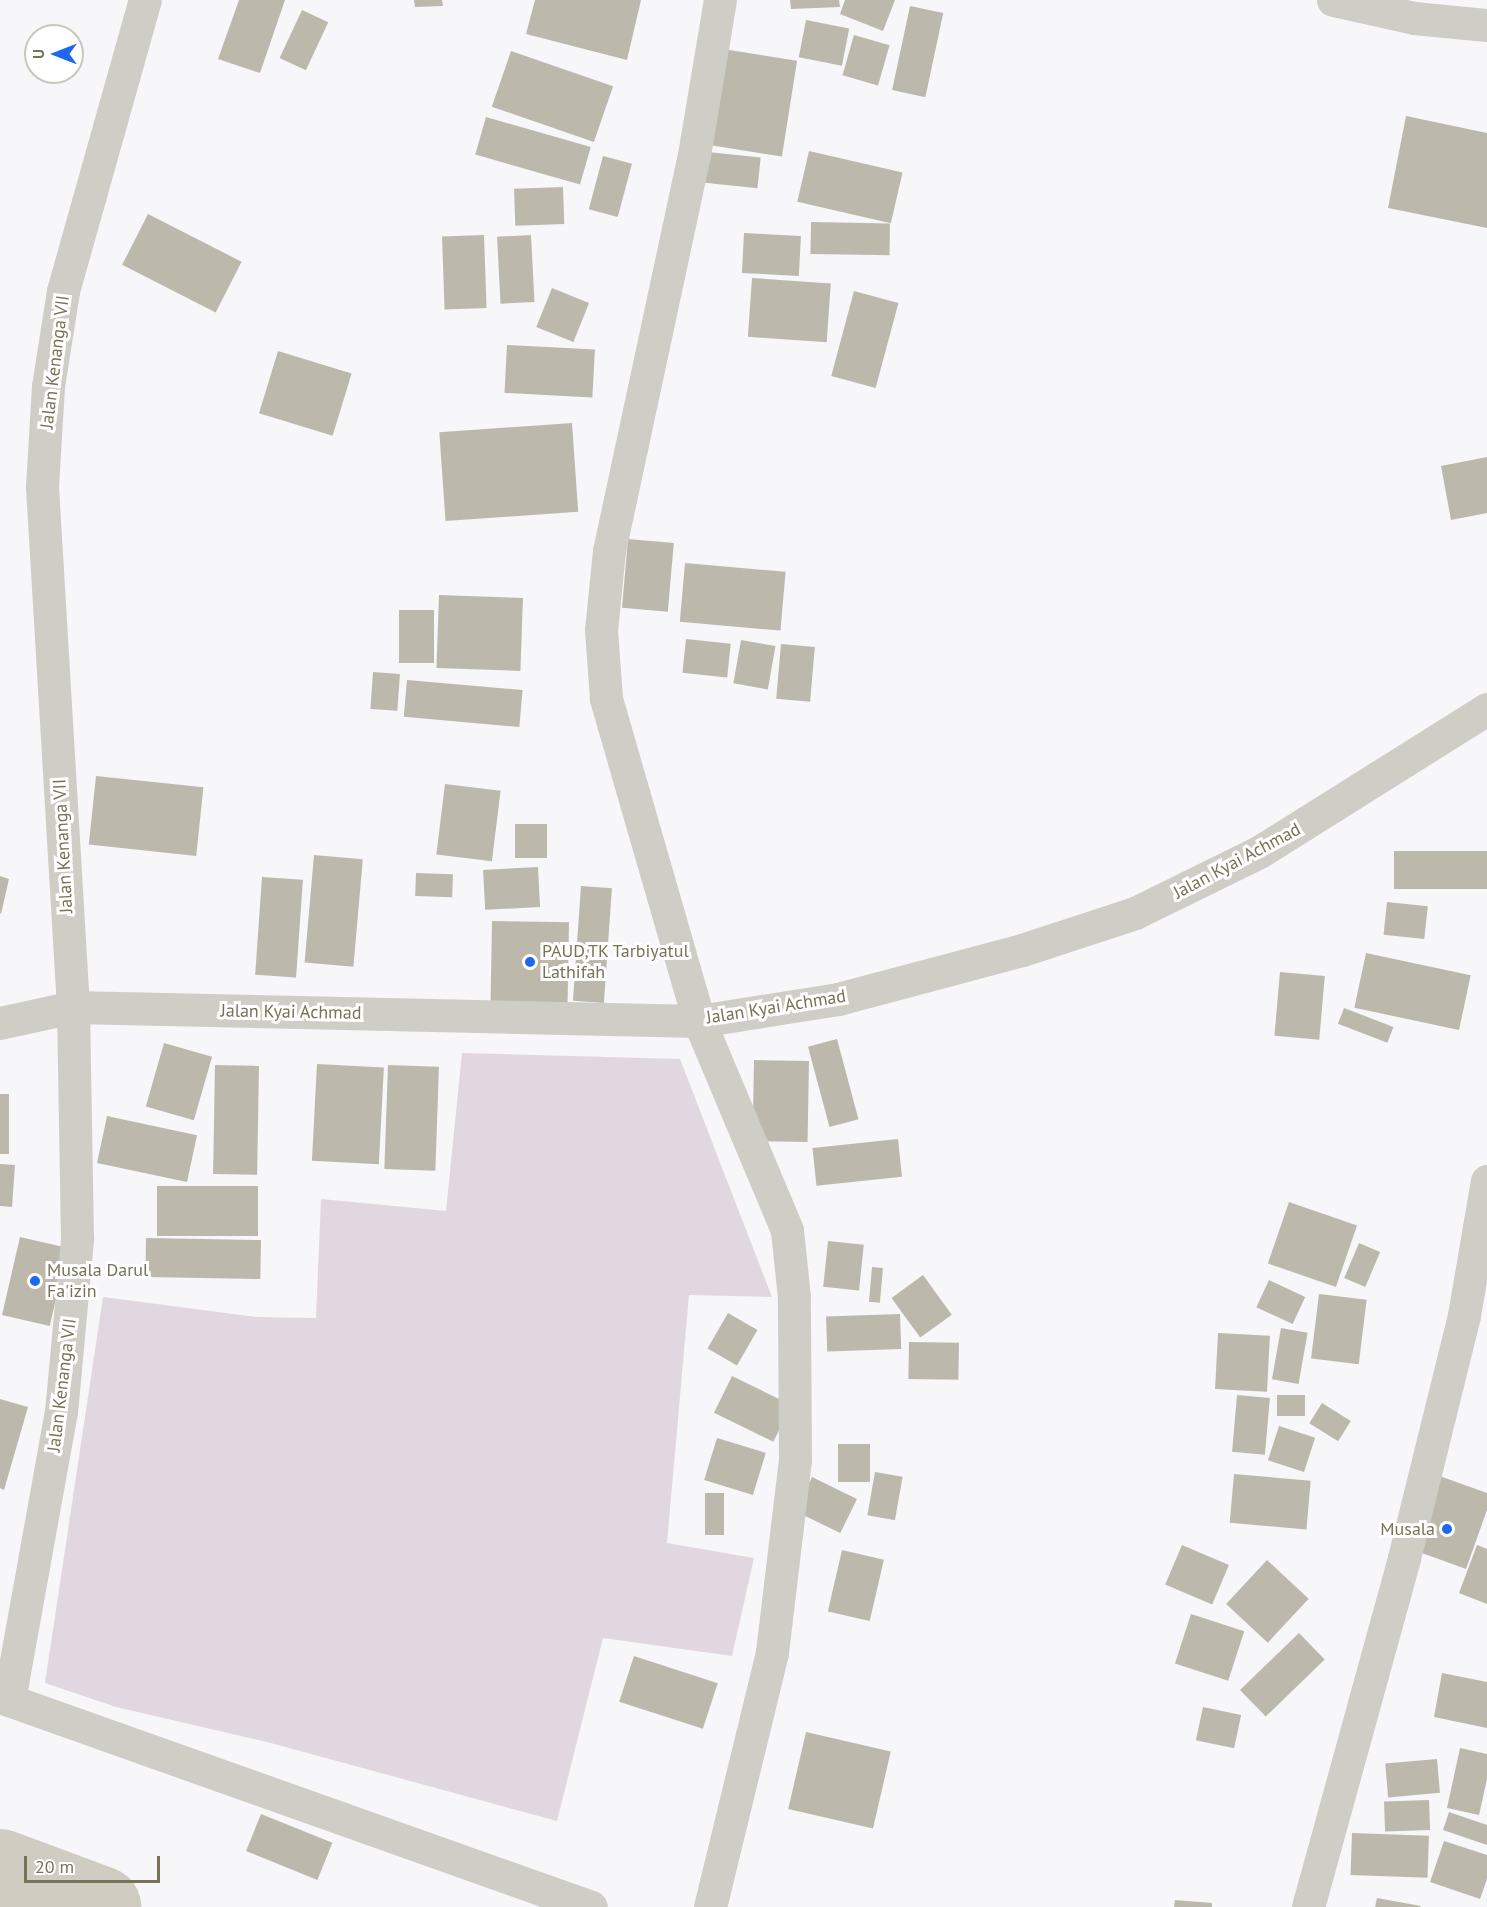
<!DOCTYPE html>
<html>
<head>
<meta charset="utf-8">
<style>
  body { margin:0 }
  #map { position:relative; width:1487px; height:1907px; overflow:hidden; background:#f7f6f9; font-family:"PT Sans",sans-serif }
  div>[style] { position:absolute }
  .green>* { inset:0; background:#e1d7e0 }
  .river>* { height:82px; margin:-41px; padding:0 41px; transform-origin:41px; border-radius:41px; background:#d1ccc2 }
  .building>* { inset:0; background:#bcb9ac; transform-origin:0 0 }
  .minor>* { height:33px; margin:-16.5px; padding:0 16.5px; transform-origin:16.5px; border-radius:16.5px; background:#cecdc6 }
  .dots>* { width:16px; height:16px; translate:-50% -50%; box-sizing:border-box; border:3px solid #fff; border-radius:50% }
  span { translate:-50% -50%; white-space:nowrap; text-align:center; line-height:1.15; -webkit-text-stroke:6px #fff; paint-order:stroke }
  .street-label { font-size:18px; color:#777358 }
  .poi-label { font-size:18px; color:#777358 }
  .left { translate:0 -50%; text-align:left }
  .right { translate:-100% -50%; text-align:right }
  .north { position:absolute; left:24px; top:24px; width:60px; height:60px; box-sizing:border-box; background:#fff; border:2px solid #c9c7bc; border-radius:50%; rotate:270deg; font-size:16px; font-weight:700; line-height:24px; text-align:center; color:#777358 }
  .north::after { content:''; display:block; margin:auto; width:21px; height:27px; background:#1e68f0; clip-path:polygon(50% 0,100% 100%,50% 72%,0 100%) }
  .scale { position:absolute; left:24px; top:1856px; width:136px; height:27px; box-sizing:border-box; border:3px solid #777358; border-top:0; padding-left:8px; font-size:18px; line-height:21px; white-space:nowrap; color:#777358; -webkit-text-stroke:4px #fff; paint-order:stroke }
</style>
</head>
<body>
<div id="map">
  <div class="green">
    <i style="clip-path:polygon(462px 1053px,680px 1059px,772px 1297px,689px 1295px,667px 1543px,754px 1558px,732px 1656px,603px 1638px,557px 1821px,267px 1742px,116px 1707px,45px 1683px,103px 1297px,256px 1317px,316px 1318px,321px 1199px,446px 1211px)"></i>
  </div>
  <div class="river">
    <i style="left:0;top:1870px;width:107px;rotate:20.3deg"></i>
  </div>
  <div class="building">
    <i style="clip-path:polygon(239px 0,285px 0,260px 73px,218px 59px)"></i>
    <i style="clip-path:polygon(414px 0,442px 0,443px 6px,415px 7px)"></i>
    <i style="clip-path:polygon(535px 0,641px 0,627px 60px,526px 34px)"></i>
    <i style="clip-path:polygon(790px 0,839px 0,840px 7px,791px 9px)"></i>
    <i style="clip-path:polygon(845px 0,895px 0,883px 31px,840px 14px)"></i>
    <i style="left:910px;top:6px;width:34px;height:86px;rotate:12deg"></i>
    <i style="left:302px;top:10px;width:29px;height:53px;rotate:25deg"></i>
    <i style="left:806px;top:20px;width:44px;height:38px;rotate:11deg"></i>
    <i style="left:854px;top:35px;width:37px;height:42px;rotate:16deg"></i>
    <i style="left:723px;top:49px;width:75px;height:97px;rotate:9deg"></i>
    <i style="left:511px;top:51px;width:108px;height:59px;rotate:19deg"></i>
    <i style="clip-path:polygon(1406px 116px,1487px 133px,1487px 228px,1388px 208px)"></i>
    <i style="left:486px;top:117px;width:109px;height:39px;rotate:16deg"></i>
    <i style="left:809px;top:151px;width:96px;height:52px;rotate:13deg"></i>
    <i style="left:708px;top:152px;width:53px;height:31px;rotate:6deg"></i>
    <i style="left:603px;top:156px;width:30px;height:55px;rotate:15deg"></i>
    <i style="left:563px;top:187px;width:37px;height:49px;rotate:88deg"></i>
    <i style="left:148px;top:214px;width:105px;height:57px;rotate:27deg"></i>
    <i style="left:811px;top:222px;width:79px;height:32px;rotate:1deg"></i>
    <i style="left:744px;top:233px;width:57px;height:40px;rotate:3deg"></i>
    <i style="left:484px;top:235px;width:73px;height:42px;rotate:88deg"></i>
    <i style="left:531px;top:235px;width:67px;height:34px;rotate:87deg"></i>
    <i style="left:752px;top:278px;width:79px;height:59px;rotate:4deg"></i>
    <i style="left:552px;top:288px;width:40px;height:42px;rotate:22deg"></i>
    <i style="left:854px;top:291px;width:46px;height:88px;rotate:15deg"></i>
    <i style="left:507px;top:345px;width:88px;height:48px;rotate:3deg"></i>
    <i style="left:278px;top:351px;width:77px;height:65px;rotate:17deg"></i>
    <i style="left:572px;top:423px;width:89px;height:133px;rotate:86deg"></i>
    <i style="clip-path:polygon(1487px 457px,1487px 513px,1451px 520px,1441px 466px)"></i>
    <i style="left:628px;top:539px;width:46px;height:69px;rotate:5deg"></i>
    <i style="left:685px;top:563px;width:101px;height:59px;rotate:5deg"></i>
    <i style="left:439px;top:595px;width:84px;height:73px;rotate:2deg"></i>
    <i style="left:399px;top:610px;width:35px;height:53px"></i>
    <i style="left:686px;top:639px;width:45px;height:34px;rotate:6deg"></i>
    <i style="left:741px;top:640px;width:35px;height:44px;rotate:10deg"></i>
    <i style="left:781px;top:644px;width:34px;height:55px;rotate:5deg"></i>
    <i style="left:373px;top:672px;width:27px;height:37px;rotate:4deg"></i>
    <i style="left:407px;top:680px;width:116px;height:37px;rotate:5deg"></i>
    <i style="left:96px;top:776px;width:108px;height:69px;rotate:6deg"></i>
    <i style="left:445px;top:784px;width:56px;height:71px;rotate:7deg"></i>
    <i style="left:515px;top:824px;width:32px;height:34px"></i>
    <i style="left:1487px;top:851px;width:38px;height:93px;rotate:90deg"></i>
    <i style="left:314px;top:855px;width:49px;height:108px;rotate:5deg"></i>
    <i style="left:538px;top:867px;width:40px;height:55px;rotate:87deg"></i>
    <i style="left:416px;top:873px;width:37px;height:23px;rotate:2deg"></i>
    <i style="clip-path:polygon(0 876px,9px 879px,1px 914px,0 913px)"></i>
    <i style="left:262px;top:877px;width:41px;height:98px;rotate:4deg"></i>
    <i style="left:581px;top:886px;width:31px;height:115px;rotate:4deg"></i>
    <i style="left:1387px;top:902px;width:41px;height:33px;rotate:6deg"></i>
    <i style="left:492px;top:921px;width:77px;height:81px;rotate:1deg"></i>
    <i style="left:1366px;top:953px;width:107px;height:56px;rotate:12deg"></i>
    <i style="left:1280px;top:972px;width:45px;height:64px;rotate:5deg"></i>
    <i style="left:1344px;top:1008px;width:53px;height:17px;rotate:21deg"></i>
    <i style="left:837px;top:1039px;width:83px;height:30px;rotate:75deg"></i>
    <i style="left:164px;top:1043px;width:50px;height:66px;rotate:16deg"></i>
    <i style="left:754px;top:1060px;width:55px;height:81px;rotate:1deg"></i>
    <i style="left:317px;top:1064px;width:67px;height:97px;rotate:3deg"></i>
    <i style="left:215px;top:1065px;width:44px;height:109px;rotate:1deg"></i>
    <i style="left:388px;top:1065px;width:51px;height:104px;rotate:2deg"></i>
    <i style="left:0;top:1094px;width:9px;height:60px"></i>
    <i style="left:107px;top:1116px;width:92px;height:48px;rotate:12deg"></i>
    <i style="left:898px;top:1139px;width:38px;height:86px;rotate:84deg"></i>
    <i style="left:0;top:1164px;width:15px;height:42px;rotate:4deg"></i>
    <i style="left:157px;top:1186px;width:101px;height:50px"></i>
    <i style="left:1289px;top:1202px;width:72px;height:65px;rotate:19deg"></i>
    <i style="left:20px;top:1237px;width:49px;height:80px;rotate:13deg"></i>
    <i style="left:146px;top:1238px;width:115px;height:39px;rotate:1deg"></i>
    <i style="left:828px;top:1241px;width:36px;height:46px;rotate:6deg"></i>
    <i style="left:1359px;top:1243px;width:23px;height:38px;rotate:23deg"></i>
    <i style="left:872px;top:1267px;width:11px;height:35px;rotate:5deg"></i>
    <i style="left:923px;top:1275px;width:49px;height:39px;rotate:54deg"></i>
    <i style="left:1269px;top:1280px;width:40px;height:30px;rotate:25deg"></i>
    <i style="left:1319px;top:1294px;width:48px;height:65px;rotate:7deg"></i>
    <i style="left:728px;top:1313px;width:34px;height:41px;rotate:30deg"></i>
    <i style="left:900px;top:1314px;width:35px;height:74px;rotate:88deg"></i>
    <i style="left:1281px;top:1328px;width:27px;height:52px;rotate:10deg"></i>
    <i style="left:1218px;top:1333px;width:52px;height:56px;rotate:3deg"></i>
    <i style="left:909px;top:1342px;width:50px;height:37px;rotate:1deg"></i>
    <i style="left:732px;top:1376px;width:66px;height:41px;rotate:26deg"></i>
    <i style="left:1237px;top:1395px;width:33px;height:57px;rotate:5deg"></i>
    <i style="left:1277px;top:1395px;width:28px;height:21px"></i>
    <i style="clip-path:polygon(0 1399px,28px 1407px,4px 1490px,0 1488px)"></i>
    <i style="left:1322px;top:1403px;width:34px;height:24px;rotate:32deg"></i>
    <i style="left:1279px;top:1426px;width:38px;height:36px;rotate:18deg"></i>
    <i style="left:717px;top:1438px;width:51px;height:44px;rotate:17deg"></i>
    <i style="left:838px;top:1444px;width:32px;height:38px"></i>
    <i style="left:875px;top:1472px;width:28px;height:44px;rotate:10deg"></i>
    <i style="left:1234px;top:1474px;width:77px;height:49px;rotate:5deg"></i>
    <i style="clip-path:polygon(1434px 1474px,1487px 1493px,1487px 1510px,1466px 1569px,1408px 1548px)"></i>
    <i style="left:812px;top:1477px;width:50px;height:38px;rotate:26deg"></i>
    <i style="left:705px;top:1493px;width:19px;height:42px"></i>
    <i style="left:1182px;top:1545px;width:51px;height:43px;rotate:23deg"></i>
    <i style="clip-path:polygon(1477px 1545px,1487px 1549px,1487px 1604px,1459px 1593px)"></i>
    <i style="left:842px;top:1550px;width:43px;height:63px;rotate:13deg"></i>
    <i style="left:1267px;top:1560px;width:57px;height:60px;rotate:43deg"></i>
    <i style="left:1191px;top:1614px;width:56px;height:52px;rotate:18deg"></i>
    <i style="left:1299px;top:1633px;width:37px;height:82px;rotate:46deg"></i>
    <i style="left:634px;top:1656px;width:88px;height:48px;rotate:18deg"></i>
    <i style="clip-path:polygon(1442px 1673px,1487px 1682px,1487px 1728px,1434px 1717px)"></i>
    <i style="left:1203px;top:1707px;width:39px;height:34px;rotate:12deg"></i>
    <i style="left:806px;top:1732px;width:87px;height:79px;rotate:13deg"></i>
    <i style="clip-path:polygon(1460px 1748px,1487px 1754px,1487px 1779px,1479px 1815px,1447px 1808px)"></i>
    <i style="left:1437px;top:1759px;width:34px;height:52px;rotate:85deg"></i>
    <i style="left:1429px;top:1800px;width:30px;height:45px;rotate:88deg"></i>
    <i style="clip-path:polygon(1449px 1812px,1487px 1825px,1487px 1845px,1443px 1830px)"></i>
    <i style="left:261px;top:1814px;width:77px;height:40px;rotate:22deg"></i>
    <i style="left:1352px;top:1833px;width:77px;height:42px;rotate:2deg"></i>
    <i style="clip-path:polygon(1444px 1841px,1487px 1855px,1487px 1879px,1480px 1899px,1430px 1882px)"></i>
    <i style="clip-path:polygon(1377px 1898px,1421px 1906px,1420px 1907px,1375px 1907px)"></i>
    <i style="clip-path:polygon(1175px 1900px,1212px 1903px,1212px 1907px,1174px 1907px)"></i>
  </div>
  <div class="minor">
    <i style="left:1333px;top:0;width:83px;rotate:12.5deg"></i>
    <i style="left:1414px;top:18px;width:73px;rotate:5.5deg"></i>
    <i style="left:0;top:1023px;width:75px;rotate:-12.4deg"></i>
    <i style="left:73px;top:1007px;width:626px;rotate:1.28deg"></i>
    <i style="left:699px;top:1021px;width:141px;rotate:-9deg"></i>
    <i style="left:838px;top:999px;width:190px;rotate:-14.9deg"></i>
    <i style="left:1022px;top:950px;width:119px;rotate:-18.1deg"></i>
    <i style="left:1135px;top:913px;width:138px;rotate:-26.2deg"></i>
    <i style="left:1259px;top:852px;width:269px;rotate:-32.1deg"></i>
    <i style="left:0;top:1697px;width:627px;rotate:19.56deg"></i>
    <i style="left:9px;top:1700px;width:293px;rotate:-79.8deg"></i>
    <i style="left:61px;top:1412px;width:175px;rotate:-84.7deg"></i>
    <i style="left:77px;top:1238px;width:231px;rotate:-91deg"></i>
    <i style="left:73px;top:1007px;width:521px;rotate:-93.41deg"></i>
    <i style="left:42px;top:487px;width:101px;rotate:-86.6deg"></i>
    <i style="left:48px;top:386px;width:96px;rotate:-81deg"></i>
    <i style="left:63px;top:291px;width:302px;rotate:-74.3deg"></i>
    <i style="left:710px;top:1907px;width:262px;rotate:-76.3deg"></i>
    <i style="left:772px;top:1652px;width:193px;rotate:-83.2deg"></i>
    <i style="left:795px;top:1460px;width:163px;rotate:-90.4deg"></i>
    <i style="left:794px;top:1297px;width:67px;rotate:-96deg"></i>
    <i style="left:787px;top:1230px;width:227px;rotate:-112.8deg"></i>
    <i style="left:699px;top:1021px;width:336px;rotate:-106.1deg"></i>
    <i style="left:606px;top:698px;width:68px;rotate:-94.2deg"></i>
    <i style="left:601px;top:630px;width:79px;rotate:-84.2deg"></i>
    <i style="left:609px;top:551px;width:405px;rotate:-77.9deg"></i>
    <i style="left:694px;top:155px;width:157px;rotate:-80.5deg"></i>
    <i style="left:1308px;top:1907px;width:362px;rotate:-74.6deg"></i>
    <i style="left:1404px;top:1558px;width:250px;rotate:-76.1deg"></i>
    <i style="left:1464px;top:1315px;width:136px;rotate:-80.3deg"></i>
  </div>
  <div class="dots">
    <i style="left:530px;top:962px;background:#1e68f0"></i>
    <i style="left:35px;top:1281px;background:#1e68f0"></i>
    <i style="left:1447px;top:1529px;background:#1e68f0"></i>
  </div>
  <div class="street-label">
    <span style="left:55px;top:362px;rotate:-83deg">Jalan Kenanga VII</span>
    <span style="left:63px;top:846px;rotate:-93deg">Jalan Kenanga VII</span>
    <span style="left:1237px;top:861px;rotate:-28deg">Jalan Kyai Achmad</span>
    <span style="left:776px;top:1007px;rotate:-9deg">Jalan Kyai Achmad</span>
    <span style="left:291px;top:1012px;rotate:1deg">Jalan Kyai Achmad</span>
    <span style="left:62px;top:1385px;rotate:-83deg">Jalan Kenanga VII</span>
  </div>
  <div class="poi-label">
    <span class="left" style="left:542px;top:962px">PAUD,TK Tarbiyatul<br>Lathifah</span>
    <span class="left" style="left:47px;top:1281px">Musala Darul<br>Fa'izin</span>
    <span class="right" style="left:1435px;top:1529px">Musala</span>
  </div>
  <div class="north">U</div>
  <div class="scale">20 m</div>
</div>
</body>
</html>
